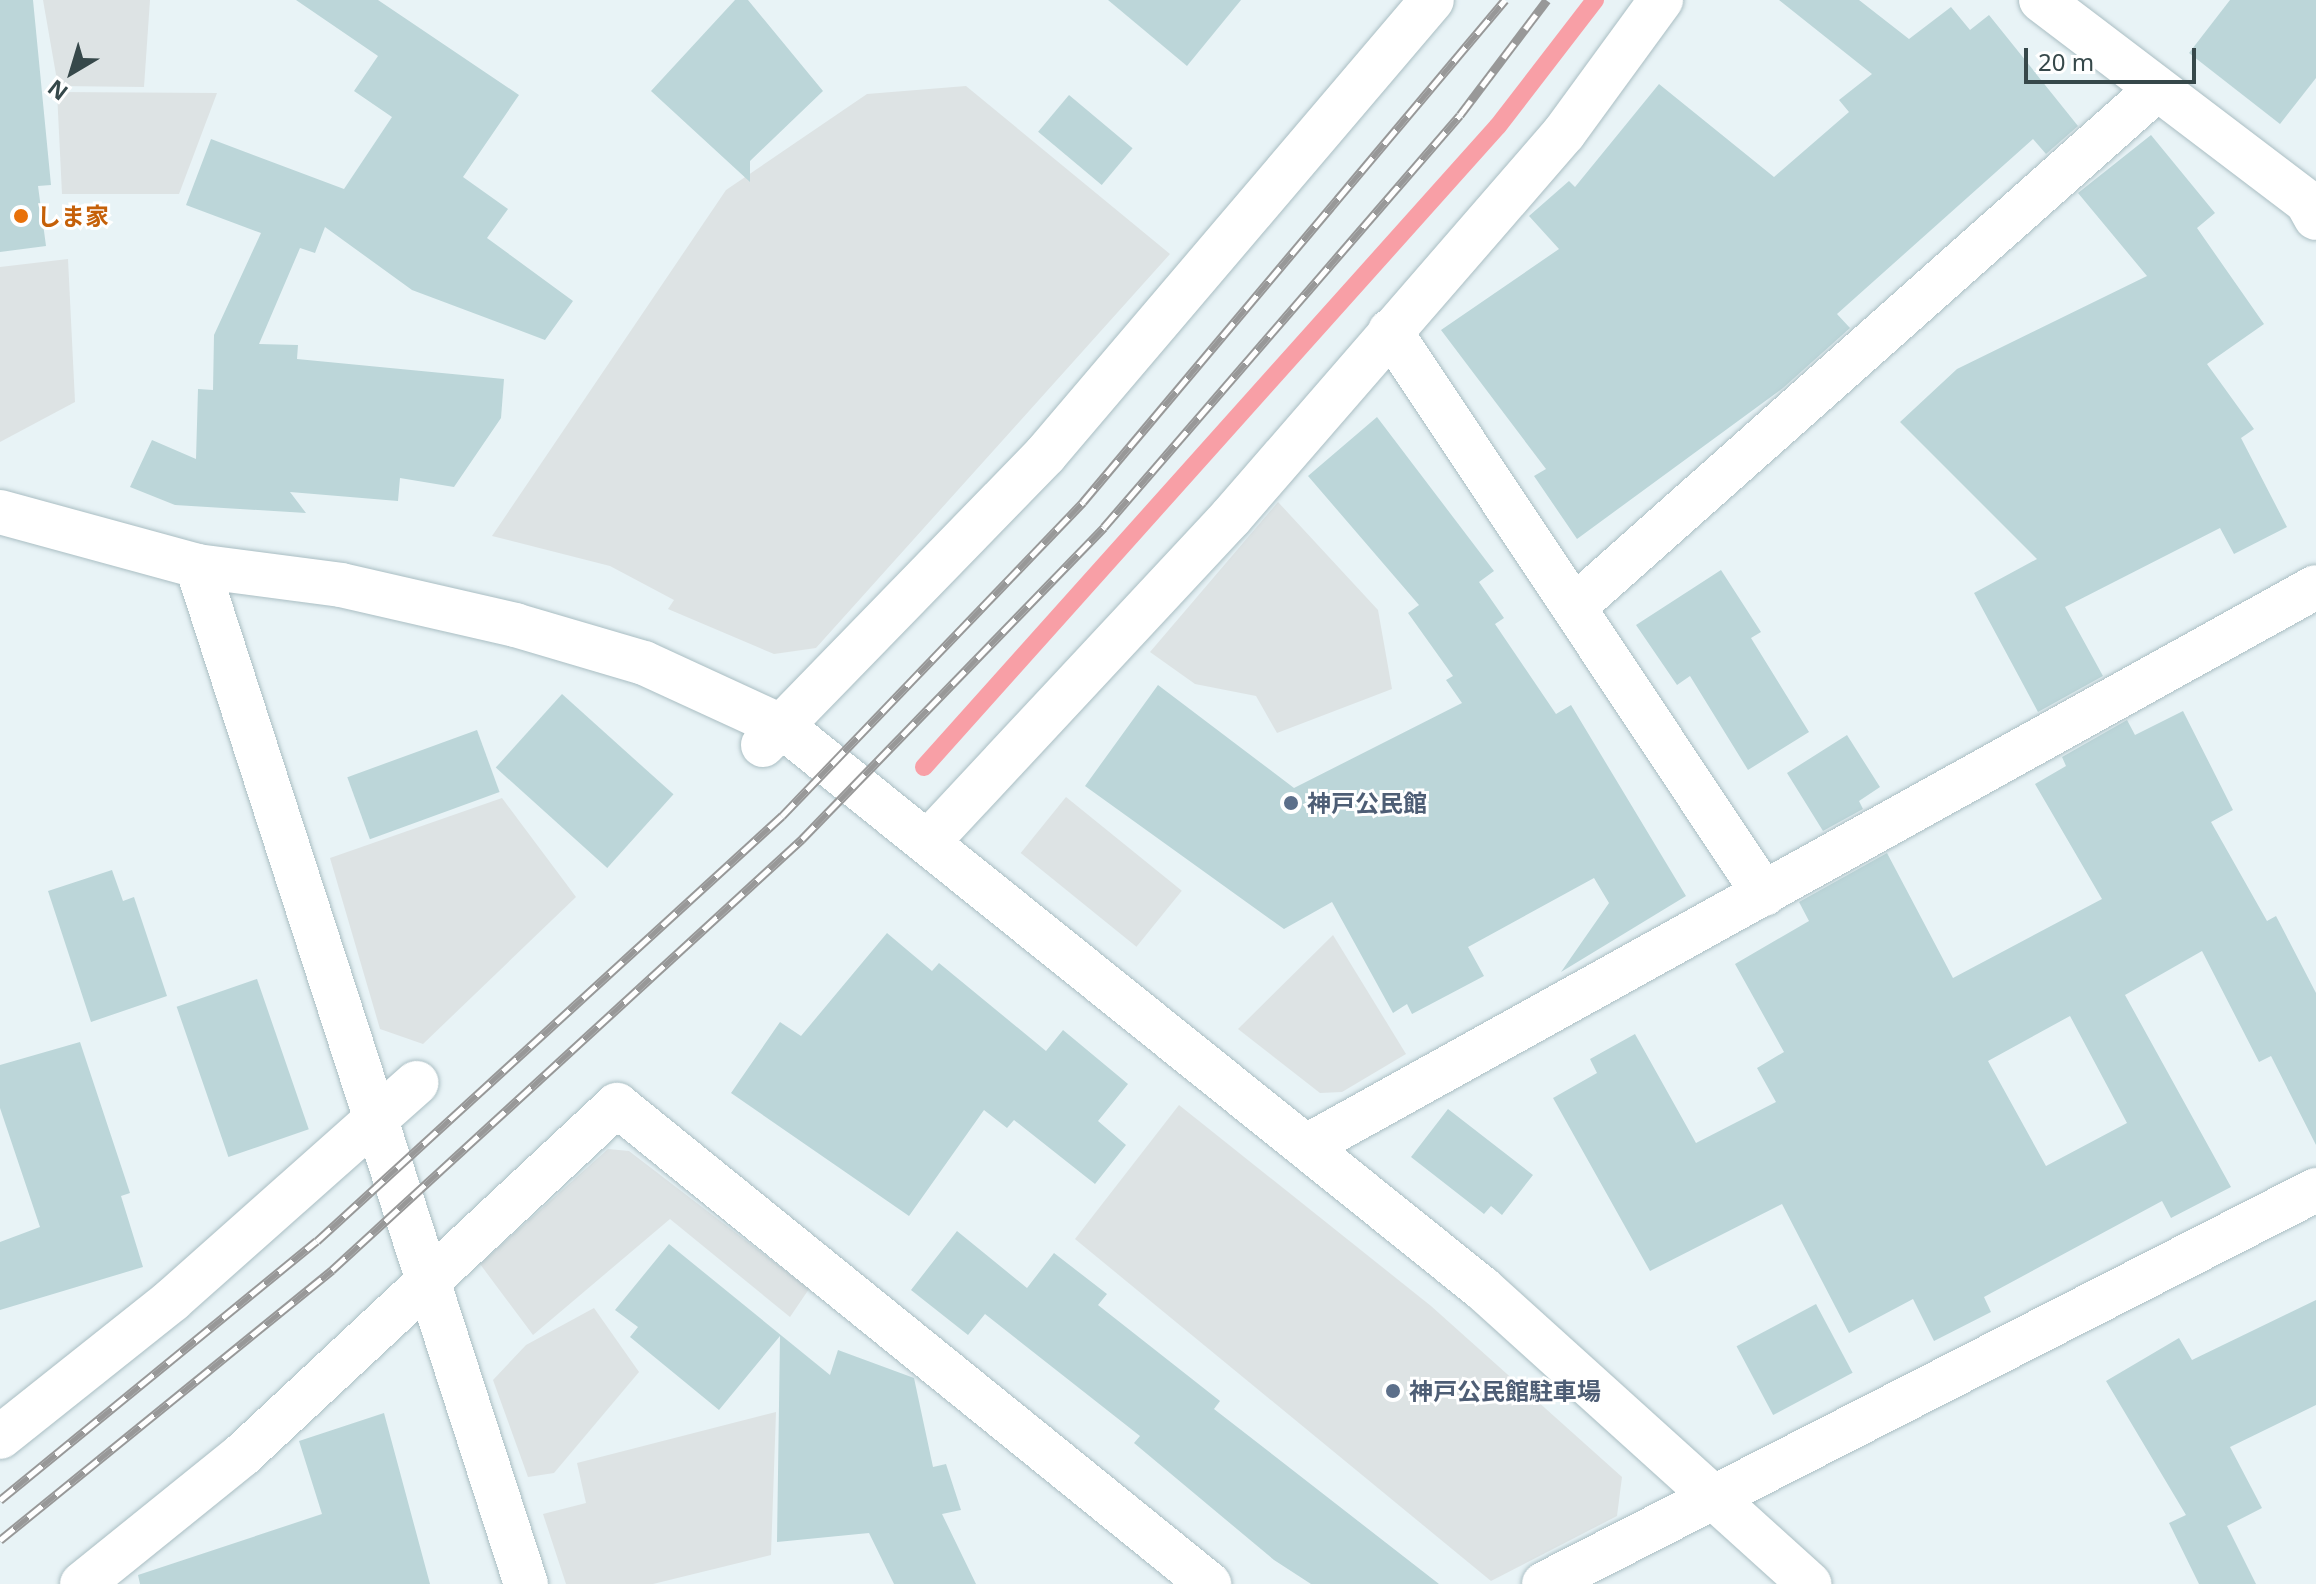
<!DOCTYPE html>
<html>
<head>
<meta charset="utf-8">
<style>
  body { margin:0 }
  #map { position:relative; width:2316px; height:1584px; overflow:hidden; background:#e8f3f6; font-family:"Noto Sans","Noto Sans JP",sans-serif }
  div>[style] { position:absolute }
  .parking>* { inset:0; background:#dde3e4; transform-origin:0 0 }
  .stream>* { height:18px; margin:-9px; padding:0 9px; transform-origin:9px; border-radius:9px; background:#f89fa6 }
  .building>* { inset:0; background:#bcd6d9; transform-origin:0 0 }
  .roads { filter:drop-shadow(0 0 2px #aabec3) drop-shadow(0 0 2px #aabec3) }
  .minor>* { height:44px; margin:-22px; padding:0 22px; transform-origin:22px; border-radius:22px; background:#fff }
  .rail>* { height:9px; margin-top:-4.5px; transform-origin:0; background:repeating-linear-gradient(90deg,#fff 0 18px,#989898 0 36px); box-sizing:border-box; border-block:2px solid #989898 }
  .dots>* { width:22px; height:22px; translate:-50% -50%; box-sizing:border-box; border:4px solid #fff; border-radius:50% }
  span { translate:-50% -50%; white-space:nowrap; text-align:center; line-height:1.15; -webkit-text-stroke:6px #fff; paint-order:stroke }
  .food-label { font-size:24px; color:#c56008; font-weight:700 }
  .left { translate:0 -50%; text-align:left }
  .service-label { font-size:24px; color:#4e5e75; font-weight:700 }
  .north { position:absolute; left:32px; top:32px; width:80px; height:80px; -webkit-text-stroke:6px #fff; paint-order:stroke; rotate:218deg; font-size:22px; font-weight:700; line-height:32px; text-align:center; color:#36484a }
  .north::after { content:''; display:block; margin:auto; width:28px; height:36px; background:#36484a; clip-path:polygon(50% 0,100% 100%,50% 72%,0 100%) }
  .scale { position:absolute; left:2024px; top:48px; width:172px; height:36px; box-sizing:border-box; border:4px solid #36484a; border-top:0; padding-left:10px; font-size:24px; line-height:28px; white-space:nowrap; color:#36484a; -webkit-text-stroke:6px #fff; paint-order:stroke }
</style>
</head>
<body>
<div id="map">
  <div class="parking">
    <i style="clip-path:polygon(43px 0,150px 0,144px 87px,58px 86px)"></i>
    <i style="clip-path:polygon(966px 86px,1170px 254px,816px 648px,774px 654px,668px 609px,674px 600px,610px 566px,492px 536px,726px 190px,867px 94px)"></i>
    <i style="clip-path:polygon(57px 92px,217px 93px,179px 194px,62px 194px)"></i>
    <i style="clip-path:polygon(68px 259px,75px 402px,0 442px,0 267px)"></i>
    <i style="clip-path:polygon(1278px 502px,1378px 610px,1392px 689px,1277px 733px,1256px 696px,1195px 684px,1150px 652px)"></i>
    <i style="left:1066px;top:797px;width:149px;height:72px;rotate:39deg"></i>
    <i style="clip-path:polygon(502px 798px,576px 897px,423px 1044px,380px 1029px,330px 858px)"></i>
    <i style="clip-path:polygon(1333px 935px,1406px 1054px,1342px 1092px,1320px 1093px,1238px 1029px)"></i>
    <i style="clip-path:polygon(1179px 1105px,1431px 1306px,1622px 1477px,1617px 1516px,1491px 1581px,1075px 1239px)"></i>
    <i style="clip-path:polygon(608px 1149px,629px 1151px,809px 1289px,790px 1317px,670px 1219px,533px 1335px,480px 1264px)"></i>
    <i style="clip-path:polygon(594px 1308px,639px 1372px,554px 1473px,528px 1477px,493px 1380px,526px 1345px)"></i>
    <i style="clip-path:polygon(776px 1412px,771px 1555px,653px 1584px,566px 1584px,543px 1514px,586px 1503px,577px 1463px)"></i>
  </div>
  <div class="stream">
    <i style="left:924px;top:767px;width:860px;rotate:-48.16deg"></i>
    <i style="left:1498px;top:126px;width:159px;rotate:-52.4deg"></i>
  </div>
  <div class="building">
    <i style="clip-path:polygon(0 0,33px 0,51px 185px,38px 186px,46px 246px,0 252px)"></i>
    <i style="clip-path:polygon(296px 0,378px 0,519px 95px,463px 177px,508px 209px,487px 238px,573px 301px,545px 340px,412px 290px,325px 227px,315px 253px,300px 248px,259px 344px,298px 345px,297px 359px,504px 379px,501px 418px,454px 487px,400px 478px,398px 501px,290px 492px,306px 513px,175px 505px,130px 487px,152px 440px,196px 459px,198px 389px,213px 390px,214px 335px,261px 233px,186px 205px,211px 139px,344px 189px,392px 117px,354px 91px,378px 56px)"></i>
    <i style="clip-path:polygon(735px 0,748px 0,823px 91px,750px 161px,750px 182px,651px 91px)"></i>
    <i style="clip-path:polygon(1108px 0,1241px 0,1187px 66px)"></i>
    <i style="clip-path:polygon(1779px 0,1859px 0,1909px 39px,1951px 7px,1970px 30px,1989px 15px,2078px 126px,2046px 154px,2033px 139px,1837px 314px,1850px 328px,1783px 388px,1577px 539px,1534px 476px,1546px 469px,1441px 330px,1559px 249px,1529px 216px,1569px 181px,1575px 187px,1659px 84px,1774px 177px,1849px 112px,1839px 100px,1872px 74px)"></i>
    <i style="clip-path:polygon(2230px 0,2316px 0,2316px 78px,2280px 124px,2189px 53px)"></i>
    <i style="left:1069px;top:95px;width:83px;height:48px;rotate:40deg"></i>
    <i style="clip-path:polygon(2151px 135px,2215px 213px,2197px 228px,2264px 324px,2207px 364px,2254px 429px,2241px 438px,2287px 527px,2234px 554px,2220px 528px,2065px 607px,2103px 676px,2038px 712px,1974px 593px,2037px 559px,1900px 422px,1957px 369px,2147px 276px,2078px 193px)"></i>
    <i style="clip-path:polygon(1377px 417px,1494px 571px,1479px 582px,1504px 618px,1495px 624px,1556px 714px,1571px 705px,1686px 896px,1561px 972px,1609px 903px,1594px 878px,1468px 947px,1484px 976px,1412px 1014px,1407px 1004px,1393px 1013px,1332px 902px,1284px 929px,1085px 786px,1158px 685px,1294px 788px,1462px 703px,1446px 680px,1453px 676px,1408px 613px,1419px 605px,1308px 476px)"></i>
    <i style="clip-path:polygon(1721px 570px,1761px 632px,1751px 638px,1809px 732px,1748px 770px,1690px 676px,1677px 685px,1636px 625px)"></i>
    <i style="left:562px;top:694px;width:150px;height:99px;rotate:42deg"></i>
    <i style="clip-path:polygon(evenodd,2183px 711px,2233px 810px,2211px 822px,2267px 921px,2276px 916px,2316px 993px,2316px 1145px,2271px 1056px,2259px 1062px,2202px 951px,2125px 995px,2231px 1187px,2171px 1218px,2162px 1201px,1984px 1297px,1991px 1312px,1934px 1341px,1913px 1299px,1849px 1333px,1782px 1204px,1650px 1271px,1553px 1098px,1597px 1073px,1590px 1059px,1635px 1034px,1696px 1143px,1776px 1102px,1757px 1068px,1784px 1052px,1735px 964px,1809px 921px,1799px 902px,1887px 853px,1953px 978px,2102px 899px,2035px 784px,2066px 766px,2062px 757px,2127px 720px,2135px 735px,2183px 711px,2070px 1016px,2127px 1123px,2046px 1166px,1988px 1061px,2070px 1016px)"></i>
    <i style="left:477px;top:730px;width:66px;height:138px;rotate:70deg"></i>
    <i style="clip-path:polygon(1847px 735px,1880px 787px,1859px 801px,1863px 809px,1823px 831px,1787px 773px)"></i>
    <i style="clip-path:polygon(112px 870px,123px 901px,134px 897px,167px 996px,91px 1022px,48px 891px)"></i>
    <i style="clip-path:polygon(887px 933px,932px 971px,939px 963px,1046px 1051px,1063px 1030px,1128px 1084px,1098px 1121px,1126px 1145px,1095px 1184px,1014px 1120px,1007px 1128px,984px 1110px,909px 1216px,731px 1093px,780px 1022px,801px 1036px)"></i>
    <i style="left:257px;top:979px;width:159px;height:85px;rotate:71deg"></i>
    <i style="clip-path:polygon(80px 1042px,130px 1193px,121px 1196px,143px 1267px,0 1310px,0 1242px,40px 1227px,0 1108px,0 1065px)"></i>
    <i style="clip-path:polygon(1448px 1109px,1533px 1175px,1502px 1215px,1491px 1206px,1484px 1214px,1411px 1157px)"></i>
    <i style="clip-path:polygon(957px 1231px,1027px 1288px,1054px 1253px,1107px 1294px,1098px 1305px,1220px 1401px,1214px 1409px,1439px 1584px,1311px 1584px,1274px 1560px,1134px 1443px,1140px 1436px,985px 1314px,968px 1335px,911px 1290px)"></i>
    <i style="clip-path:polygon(669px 1244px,830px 1375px,838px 1350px,914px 1378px,933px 1467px,946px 1464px,961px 1510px,942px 1514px,976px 1584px,894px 1584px,869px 1533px,777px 1542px,780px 1336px,719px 1410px,630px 1337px,638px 1327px,615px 1310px)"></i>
    <i style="clip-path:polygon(2316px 1300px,2316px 1405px,2230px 1447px,2262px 1508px,2227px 1526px,2256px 1584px,2199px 1584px,2169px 1523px,2186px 1515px,2106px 1381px,2179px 1338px,2192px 1360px)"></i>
    <i style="left:1816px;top:1304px;width:78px;height:90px;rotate:62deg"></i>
    <i style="clip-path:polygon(384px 1413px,430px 1584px,140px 1584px,138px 1575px,322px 1514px,299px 1441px)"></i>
  </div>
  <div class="roads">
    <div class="minor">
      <i style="left:2041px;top:0;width:334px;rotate:37.2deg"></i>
      <i style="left:2307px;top:202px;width:18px;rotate:61deg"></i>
      <i style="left:1390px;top:331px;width:676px;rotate:56.4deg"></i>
      <i style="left:0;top:512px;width:204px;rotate:15.3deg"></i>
      <i style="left:197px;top:566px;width:145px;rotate:7.5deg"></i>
      <i style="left:341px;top:585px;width:179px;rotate:12.9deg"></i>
      <i style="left:515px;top:625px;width:134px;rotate:16.4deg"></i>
      <i style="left:644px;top:663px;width:153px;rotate:24.7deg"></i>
      <i style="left:783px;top:727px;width:898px;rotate:38.76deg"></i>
      <i style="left:1483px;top:1289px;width:440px;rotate:42.1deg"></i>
      <i style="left:197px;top:566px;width:1070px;rotate:72.09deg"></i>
      <i style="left:1574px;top:607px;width:780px;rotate:-41.62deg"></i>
      <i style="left:763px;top:745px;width:405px;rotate:-45.8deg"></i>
      <i style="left:1045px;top:455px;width:597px;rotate:-49.62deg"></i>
      <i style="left:928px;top:842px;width:444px;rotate:-47deg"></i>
      <i style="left:1231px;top:517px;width:508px;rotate:-49.07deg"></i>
      <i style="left:1564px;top:133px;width:165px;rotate:-53.9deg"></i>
      <i style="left:1307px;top:1146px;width:1153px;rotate:-28.99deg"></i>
      <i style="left:0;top:1437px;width:220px;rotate:-38.5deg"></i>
      <i style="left:172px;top:1300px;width:327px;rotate:-41.6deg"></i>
      <i style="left:82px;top:1584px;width:206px;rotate:-38.9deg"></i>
      <i style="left:242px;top:1455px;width:513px;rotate:-43.03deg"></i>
      <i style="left:617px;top:1105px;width:762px;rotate:38.98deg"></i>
      <i style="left:1544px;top:1584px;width:867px;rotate:-27.04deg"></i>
    </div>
  </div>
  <div class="rail">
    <i style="left:0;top:1500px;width:409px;rotate:-39.3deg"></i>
    <i style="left:317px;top:1241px;width:630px;rotate:-42.43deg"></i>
    <i style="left:782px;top:816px;width:435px;rotate:-46.2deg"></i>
    <i style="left:1083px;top:502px;width:656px;rotate:-49.95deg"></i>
    <i style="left:0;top:1540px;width:428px;rotate:-39.1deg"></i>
    <i style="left:332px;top:1270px;width:638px;rotate:-42.52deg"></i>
    <i style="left:802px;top:839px;width:434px;rotate:-45.9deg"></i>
    <i style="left:1104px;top:527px;width:544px;rotate:-49.17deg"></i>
    <i style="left:1460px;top:115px;width:144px;rotate:-52.9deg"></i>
  </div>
  <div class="dots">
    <i style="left:21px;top:216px;background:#e8710a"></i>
    <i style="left:1291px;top:803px;background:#5c6f8a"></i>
    <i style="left:1393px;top:1391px;background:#5c6f8a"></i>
  </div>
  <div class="food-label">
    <span class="left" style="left:37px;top:216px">しま家</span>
  </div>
  <div class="service-label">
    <span class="left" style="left:1307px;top:803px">神戸公民館</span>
    <span class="left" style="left:1409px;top:1391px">神戸公民館駐車場</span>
  </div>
  <div class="north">N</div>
  <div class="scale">20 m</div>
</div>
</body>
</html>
